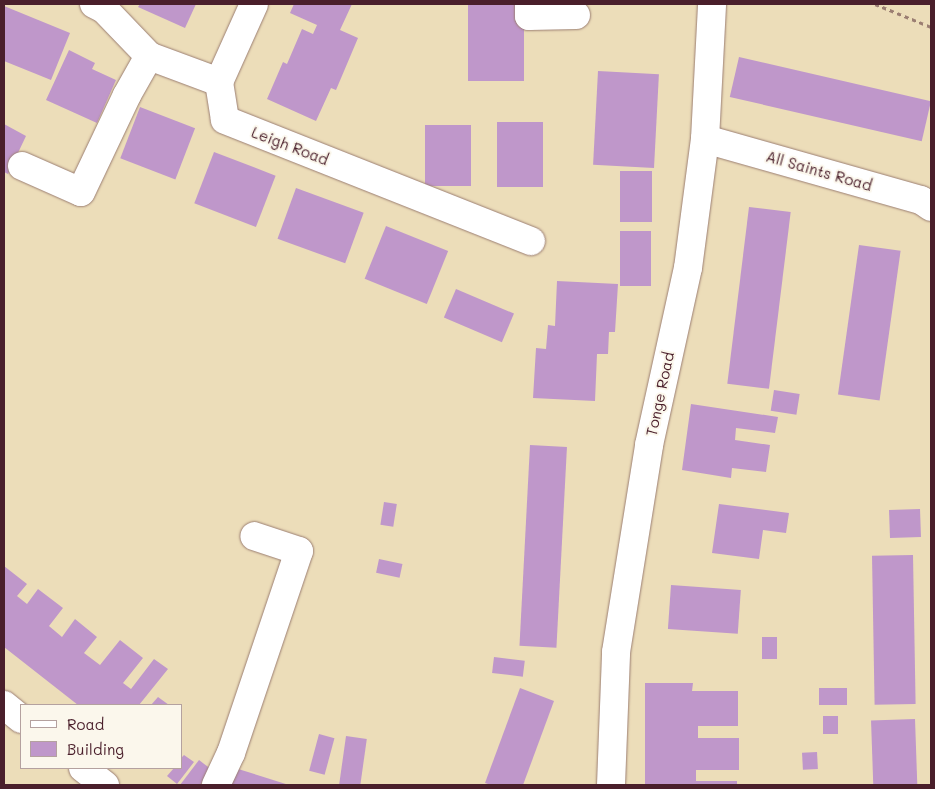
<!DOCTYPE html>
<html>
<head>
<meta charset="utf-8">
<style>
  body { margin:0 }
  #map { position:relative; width:935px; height:789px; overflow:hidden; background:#ecddb9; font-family:Mali,sans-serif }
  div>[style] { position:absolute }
  .building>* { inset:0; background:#bf97ca; transform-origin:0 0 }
  .path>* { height:3px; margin-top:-1.5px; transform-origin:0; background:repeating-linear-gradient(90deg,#9b7e72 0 4px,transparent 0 8px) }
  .roads { filter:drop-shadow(0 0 1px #9b7e72) drop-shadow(0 0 1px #9b7e72) }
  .minor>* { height:28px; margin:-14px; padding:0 14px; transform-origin:14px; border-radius:14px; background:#fff }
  span { translate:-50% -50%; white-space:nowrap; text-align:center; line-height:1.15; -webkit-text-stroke:4px #fbf7ec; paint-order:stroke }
  .street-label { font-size:15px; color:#4a1f2b }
  .frame { position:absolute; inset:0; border:5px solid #4a1f2b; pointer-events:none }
  .legend { position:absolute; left:20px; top:704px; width:162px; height:65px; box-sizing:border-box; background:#fbf7ec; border:1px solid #b4a19f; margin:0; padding:6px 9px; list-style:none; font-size:15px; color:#4a1f2b }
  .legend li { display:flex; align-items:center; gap:10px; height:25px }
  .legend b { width:25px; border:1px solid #b4a19f }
</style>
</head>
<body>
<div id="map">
  <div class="building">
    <i style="clip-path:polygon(140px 4px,196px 4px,185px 28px,138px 7px)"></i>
    <i style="clip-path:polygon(294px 4px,352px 4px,340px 30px,358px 38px,336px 90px,331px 88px,316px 121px,267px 99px,283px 62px,287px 64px,302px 29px,313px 34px,317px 25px,290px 13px)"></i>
    <i style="left:468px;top:4px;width:56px;height:77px"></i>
    <i style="clip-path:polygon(4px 6px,70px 33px,51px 80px,4px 61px)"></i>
    <i style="clip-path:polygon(69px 50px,95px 63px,92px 69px,116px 80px,97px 123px,46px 100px)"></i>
    <i style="left:739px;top:57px;width:197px;height:41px;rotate:13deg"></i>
    <i style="left:598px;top:71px;width:61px;height:94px;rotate:3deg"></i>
    <i style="left:140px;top:107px;width:59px;height:55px;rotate:21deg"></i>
    <i style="left:497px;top:122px;width:46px;height:65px"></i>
    <i style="clip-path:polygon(4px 124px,26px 136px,8px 174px,4px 172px)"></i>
    <i style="left:425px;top:125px;width:46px;height:61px"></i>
    <i style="left:214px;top:152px;width:66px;height:55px;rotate:21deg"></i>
    <i style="left:652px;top:171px;width:51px;height:32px;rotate:90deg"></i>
    <i style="left:296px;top:188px;width:72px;height:54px;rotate:20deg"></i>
    <i style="left:749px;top:207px;width:42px;height:178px;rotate:7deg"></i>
    <i style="left:386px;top:226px;width:67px;height:57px;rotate:22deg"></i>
    <i style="left:620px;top:231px;width:31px;height:55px"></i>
    <i style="left:859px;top:245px;width:42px;height:151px;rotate:8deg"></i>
    <i style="clip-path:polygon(557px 281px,618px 284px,615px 332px,609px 332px,608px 354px,597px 354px,595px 401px,533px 398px,536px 348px,546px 349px,548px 325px,555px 326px)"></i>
    <i style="left:456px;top:289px;width:63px;height:31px;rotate:23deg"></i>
    <i style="left:774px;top:390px;width:26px;height:21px;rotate:9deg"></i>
    <i style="clip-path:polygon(691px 404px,778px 417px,775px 433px,736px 428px,735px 440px,770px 445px,766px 472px,732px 468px,731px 478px,682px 470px)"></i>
    <i style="left:530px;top:445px;width:37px;height:201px;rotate:3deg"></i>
    <i style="left:384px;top:502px;width:13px;height:23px;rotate:9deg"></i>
    <i style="clip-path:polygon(719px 504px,789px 513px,786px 533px,763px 530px,759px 559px,712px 553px)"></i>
    <i style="left:920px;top:509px;width:28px;height:31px;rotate:88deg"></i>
    <i style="left:913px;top:555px;width:149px;height:41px;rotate:89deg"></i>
    <i style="left:379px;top:559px;width:24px;height:14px;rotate:12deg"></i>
    <i style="clip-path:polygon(4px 566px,27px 584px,17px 596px,27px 604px,38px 589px,63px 608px,49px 626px,62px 637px,75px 619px,97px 637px,84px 653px,100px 665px,120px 640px,143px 658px,123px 683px,131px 689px,154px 659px,168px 669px,139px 705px,78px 705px,4px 647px)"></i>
    <i style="left:671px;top:585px;width:70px;height:44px;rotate:4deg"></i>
    <i style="left:762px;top:637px;width:15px;height:22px"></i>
    <i style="left:494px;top:657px;width:31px;height:16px;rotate:7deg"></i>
    <i style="clip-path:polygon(645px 683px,693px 683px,692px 691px,738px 691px,738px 726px,698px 726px,698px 738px,739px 738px,739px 770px,696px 770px,696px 781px,737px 781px,737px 785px,645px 785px)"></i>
    <i style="clip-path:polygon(520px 688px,554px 701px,523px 785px,491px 785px,485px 783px)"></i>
    <i style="left:847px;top:688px;width:17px;height:28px;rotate:90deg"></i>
    <i style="clip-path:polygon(158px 697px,169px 705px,151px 705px)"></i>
    <i style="left:823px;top:716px;width:15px;height:18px"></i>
    <i style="left:915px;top:719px;width:66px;height:44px;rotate:88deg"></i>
    <i style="left:319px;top:734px;width:16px;height:38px;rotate:15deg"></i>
    <i style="left:346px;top:736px;width:21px;height:50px;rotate:8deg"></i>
    <i style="left:817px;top:752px;width:17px;height:15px;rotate:87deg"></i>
    <i style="clip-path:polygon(184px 755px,194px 762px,177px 784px,167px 776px,174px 768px,181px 768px,181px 758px)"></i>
    <i style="clip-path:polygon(199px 760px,212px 770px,200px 785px,180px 785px)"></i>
    <i style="clip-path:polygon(235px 768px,289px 785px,229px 785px)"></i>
  </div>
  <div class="path">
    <i style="left:875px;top:4px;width:61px;rotate:22.3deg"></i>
  </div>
  <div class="roads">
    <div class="minor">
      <i style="left:94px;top:4px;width:11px;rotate:27deg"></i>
      <i style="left:104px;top:9px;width:65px;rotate:46.2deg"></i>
      <i style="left:149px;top:56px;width:75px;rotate:20.4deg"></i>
      <i style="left:219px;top:82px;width:38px;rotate:81deg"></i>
      <i style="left:225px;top:120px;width:329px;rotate:21.6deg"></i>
      <i style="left:529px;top:4px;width:12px;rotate:90deg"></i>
      <i style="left:529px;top:16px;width:47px;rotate:-1.2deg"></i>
      <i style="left:219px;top:82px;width:85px;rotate:-65.8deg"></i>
      <i style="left:705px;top:139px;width:224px;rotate:15.8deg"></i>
      <i style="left:921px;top:200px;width:12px;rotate:35deg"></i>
      <i style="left:22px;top:166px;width:64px;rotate:23.8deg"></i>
      <i style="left:81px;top:192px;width:107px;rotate:-64.6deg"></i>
      <i style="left:127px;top:95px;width:45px;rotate:-60.6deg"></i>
      <i style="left:4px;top:705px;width:22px;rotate:39deg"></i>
      <i style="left:83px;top:768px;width:28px;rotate:38deg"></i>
      <i style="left:216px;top:785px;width:35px;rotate:-65deg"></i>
      <i style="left:231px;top:753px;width:213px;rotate:-71.4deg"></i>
      <i style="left:299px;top:551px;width:47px;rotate:-161.6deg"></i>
      <i style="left:611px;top:785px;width:133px;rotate:-87.8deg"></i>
      <i style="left:616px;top:652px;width:210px;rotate:-80.9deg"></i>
      <i style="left:649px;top:445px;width:181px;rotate:-77.6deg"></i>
      <i style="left:688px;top:268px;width:130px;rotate:-82.5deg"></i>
      <i style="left:705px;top:139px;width:135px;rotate:-87deg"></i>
    </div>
  </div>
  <div class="street-label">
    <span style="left:290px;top:146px;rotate:21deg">Leigh Road</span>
    <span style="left:819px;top:171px;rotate:16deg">All Saints Road</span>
    <span style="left:660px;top:394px;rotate:-78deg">Tonge Road</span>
  </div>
  <div class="frame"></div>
  <ul class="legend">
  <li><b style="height:6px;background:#fff"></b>Road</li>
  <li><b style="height:14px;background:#bf97ca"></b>Building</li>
  </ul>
</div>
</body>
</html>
